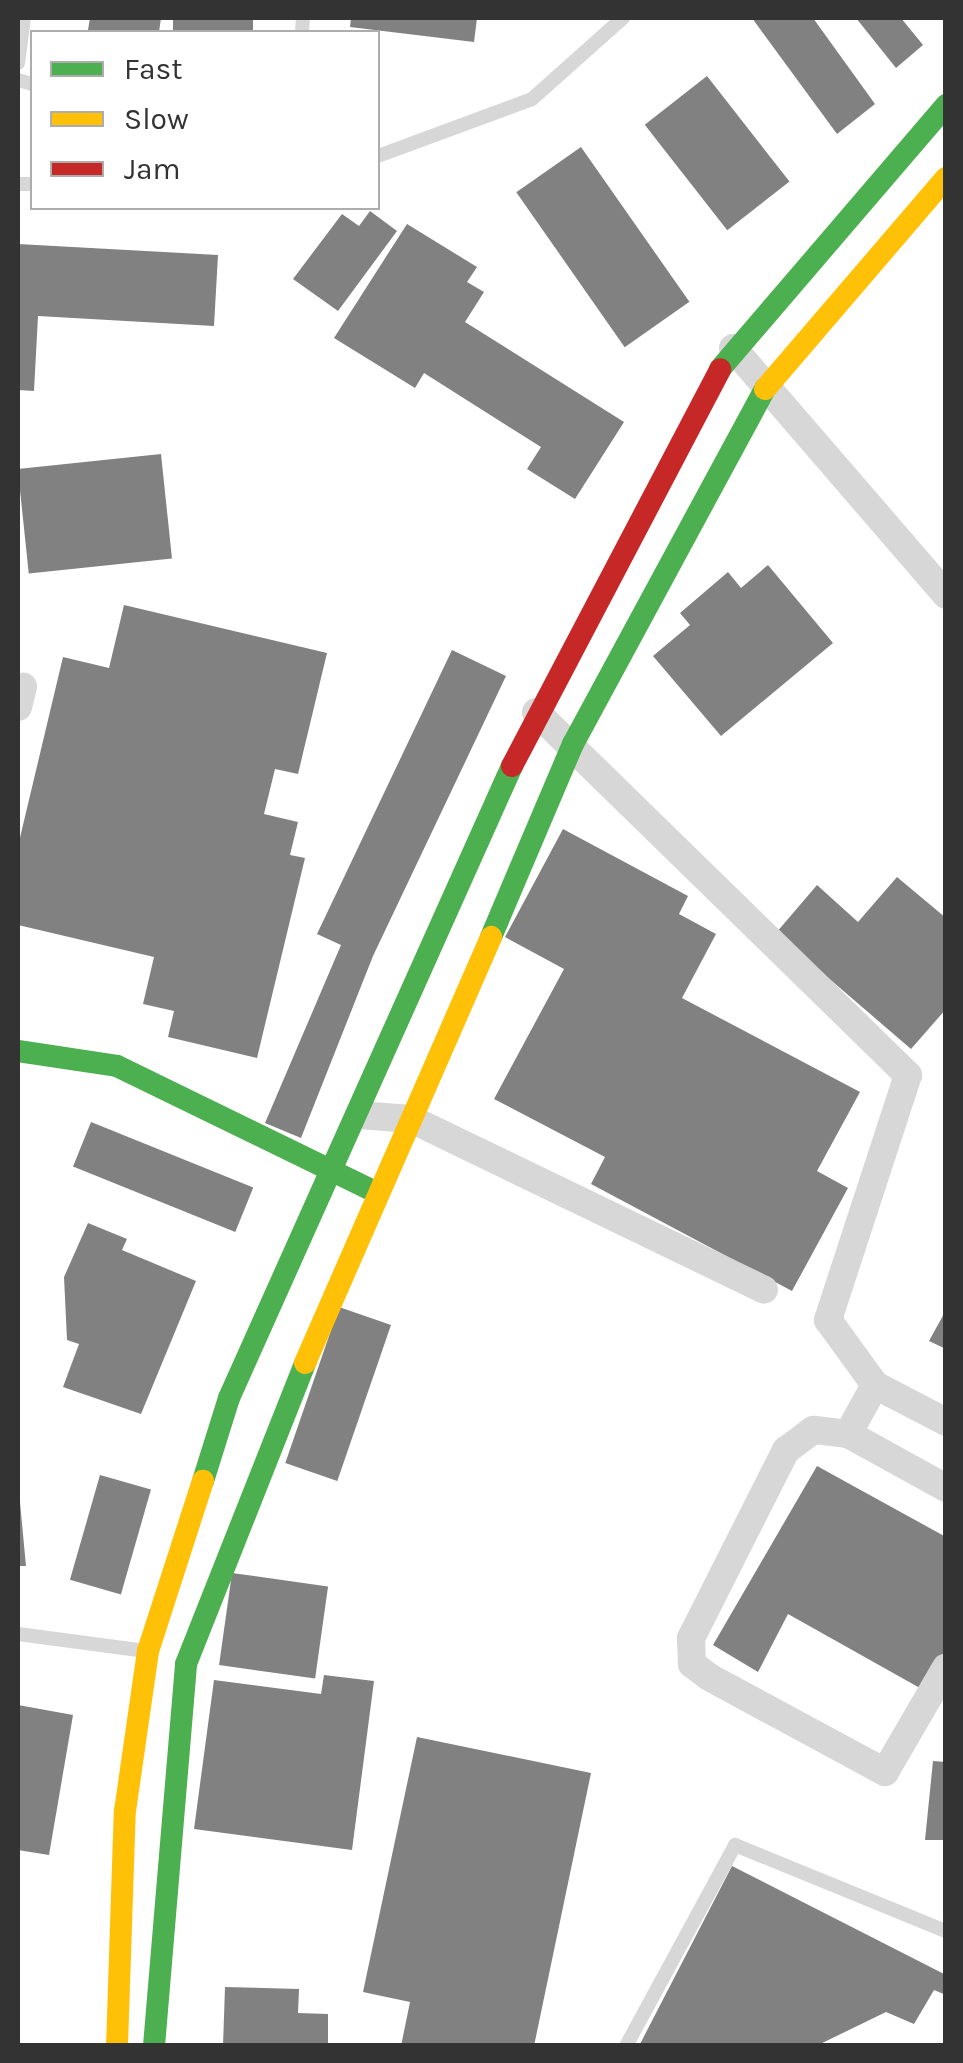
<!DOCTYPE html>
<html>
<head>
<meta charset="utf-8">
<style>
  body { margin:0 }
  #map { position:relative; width:963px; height:2063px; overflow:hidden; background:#fff; font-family:Karla,sans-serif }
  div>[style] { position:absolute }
  .building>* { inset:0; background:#818181; transform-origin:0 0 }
  .lane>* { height:14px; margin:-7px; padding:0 7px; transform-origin:7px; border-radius:7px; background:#d7d7d7 }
  .street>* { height:28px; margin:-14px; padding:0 14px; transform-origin:14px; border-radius:14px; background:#d7d7d7 }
  .fast>* { height:22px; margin:-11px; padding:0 11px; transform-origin:11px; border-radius:11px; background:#4caf50 }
  .slow>* { height:22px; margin:-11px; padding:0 11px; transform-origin:11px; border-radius:11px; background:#ffc107 }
  .jam>* { height:22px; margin:-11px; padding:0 11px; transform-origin:11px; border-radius:11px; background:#c62828 }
  span { translate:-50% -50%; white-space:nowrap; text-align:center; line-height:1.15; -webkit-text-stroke:10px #fff; paint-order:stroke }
  .frame { position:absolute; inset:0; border:20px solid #333; pointer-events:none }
  .legend { position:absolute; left:30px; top:30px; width:350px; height:180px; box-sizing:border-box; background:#fff; border:2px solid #adadad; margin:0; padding:12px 18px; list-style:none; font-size:30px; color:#333 }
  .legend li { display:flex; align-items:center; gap:20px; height:50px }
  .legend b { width:50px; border:2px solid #adadad }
</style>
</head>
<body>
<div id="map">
  <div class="building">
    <i style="clip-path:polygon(90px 18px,161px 18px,159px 32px,88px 30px)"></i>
    <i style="left:173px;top:18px;width:80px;height:14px"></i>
    <i style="clip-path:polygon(351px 18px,477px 18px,474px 42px,350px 27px)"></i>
    <i style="clip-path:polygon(752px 18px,813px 18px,875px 104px,837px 134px)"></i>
    <i style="clip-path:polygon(856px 18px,901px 18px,923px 45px,896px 68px)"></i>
    <i style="left:707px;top:76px;width:134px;height:79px;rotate:52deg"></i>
    <i style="left:581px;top:147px;width:189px;height:79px;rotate:55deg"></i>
    <i style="clip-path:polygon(370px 211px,397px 231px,338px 311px,293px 279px,342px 214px,359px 226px)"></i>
    <i style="clip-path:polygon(407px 224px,477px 267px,467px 282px,484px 292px,465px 322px,624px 422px,575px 499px,527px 469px,541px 447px,424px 373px,415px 388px,334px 338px)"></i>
    <i style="clip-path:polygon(18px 244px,218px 255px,214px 326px,38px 316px,34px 391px,18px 390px)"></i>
    <i style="left:161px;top:454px;width:105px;height:144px;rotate:84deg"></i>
    <i style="clip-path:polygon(768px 565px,833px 643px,721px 736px,653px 656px,690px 625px,680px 613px,728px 572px,741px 588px)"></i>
    <i style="clip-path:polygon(124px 605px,327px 653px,298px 774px,275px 769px,264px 814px,298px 822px,290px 855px,305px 858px,257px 1058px,168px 1037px,174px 1011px,143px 1004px,154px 957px,18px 925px,18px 846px,63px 657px,109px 668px)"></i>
    <i style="clip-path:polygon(452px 650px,506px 676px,373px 956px,301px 1138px,265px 1123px,341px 945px,317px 934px)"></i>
    <i style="clip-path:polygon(563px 829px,688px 896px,679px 914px,716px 934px,682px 998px,860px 1092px,817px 1171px,848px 1188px,792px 1291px,591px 1184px,605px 1157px,494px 1099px,564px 969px,505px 937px)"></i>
    <i style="clip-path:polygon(897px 877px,946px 918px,946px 1009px,911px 1049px,776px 933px,817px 885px,858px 922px)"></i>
    <i style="left:91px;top:1122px;width:175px;height:48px;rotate:22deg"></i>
    <i style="clip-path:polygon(88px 1223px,127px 1239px,122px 1250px,196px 1281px,141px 1414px,63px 1387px,79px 1344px,67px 1340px,64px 1277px)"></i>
    <i style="left:339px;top:1307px;width:55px;height:165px;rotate:19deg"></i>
    <i style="clip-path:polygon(946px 1310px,946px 1349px,929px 1341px)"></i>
    <i style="clip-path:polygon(817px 1466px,946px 1537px,946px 1659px,927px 1692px,788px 1614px,758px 1672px,713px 1645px)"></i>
    <i style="left:100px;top:1475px;width:53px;height:109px;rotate:16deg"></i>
    <i style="clip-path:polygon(18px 1481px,26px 1566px,18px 1566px)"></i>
    <i style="left:232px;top:1573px;width:97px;height:93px;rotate:8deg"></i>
    <i style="clip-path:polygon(324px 1675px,374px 1681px,352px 1850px,194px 1829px,214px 1680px,321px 1694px)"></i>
    <i style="clip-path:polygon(18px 1705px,73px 1715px,49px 1855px,18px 1850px)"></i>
    <i style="clip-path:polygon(417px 1737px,591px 1773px,534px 2046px,401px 2046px,410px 2002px,363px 1992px)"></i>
    <i style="clip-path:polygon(933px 1761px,946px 1762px,946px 1840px,925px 1840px)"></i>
    <i style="clip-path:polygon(732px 1866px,946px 1975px,946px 1995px,934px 1990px,914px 2024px,886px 2012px,816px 2046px,639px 2046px)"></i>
    <i style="clip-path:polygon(225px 1987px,299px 1989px,298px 2013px,328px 2014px,328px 2046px,223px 2046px)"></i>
  </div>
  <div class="lane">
    <i style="left:302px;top:32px;width:14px;rotate:-86deg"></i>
    <i style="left:18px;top:63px;width:45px;rotate:-82.4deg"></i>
    <i style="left:18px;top:80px;width:15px;rotate:16deg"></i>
    <i style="left:378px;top:156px;width:164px;rotate:-20.3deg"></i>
    <i style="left:532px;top:99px;width:122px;rotate:-41.7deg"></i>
    <i style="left:18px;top:184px;width:14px"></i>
    <i style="left:18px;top:1634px;width:129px;rotate:7.6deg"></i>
    <i style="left:626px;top:2046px;width:229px;rotate:-61.5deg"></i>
    <i style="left:735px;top:1845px;width:228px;rotate:22.2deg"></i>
  </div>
  <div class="street">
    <i style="left:733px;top:348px;width:326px;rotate:49.2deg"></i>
    <i style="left:18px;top:707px;width:21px;rotate:-76deg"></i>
    <i style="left:536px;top:712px;width:520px;rotate:44.3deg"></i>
    <i style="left:908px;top:1075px;width:258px;rotate:108.1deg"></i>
    <i style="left:828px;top:1320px;width:80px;rotate:54.1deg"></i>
    <i style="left:875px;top:1385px;width:80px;rotate:27.5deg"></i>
    <i style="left:359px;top:1115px;width:52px;rotate:4.4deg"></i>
    <i style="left:411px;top:1119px;width:392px;rotate:25.8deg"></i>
    <i style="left:848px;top:1434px;width:56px;rotate:-61.1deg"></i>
    <i style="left:946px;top:1488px;width:112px;rotate:-151.1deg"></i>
    <i style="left:848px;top:1434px;width:35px;rotate:-173deg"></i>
    <i style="left:813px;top:1430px;width:34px;rotate:143deg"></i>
    <i style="left:786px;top:1450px;width:211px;rotate:116.8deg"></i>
    <i style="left:691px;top:1638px;width:26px;rotate:88deg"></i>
    <i style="left:692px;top:1664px;width:21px;rotate:37deg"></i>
    <i style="left:709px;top:1677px;width:200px;rotate:28.4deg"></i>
    <i style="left:885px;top:1772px;width:121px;rotate:-59.8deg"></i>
  </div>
  <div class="fast">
    <i style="left:720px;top:369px;width:348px;rotate:-49.4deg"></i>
    <i style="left:491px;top:937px;width:210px;rotate:-67deg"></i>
    <i style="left:573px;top:744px;width:404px;rotate:-61.6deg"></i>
    <i style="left:18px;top:1051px;width:100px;rotate:8.6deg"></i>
    <i style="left:117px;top:1066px;width:285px;rotate:26deg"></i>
    <i style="left:203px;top:1481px;width:87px;rotate:-72.6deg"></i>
    <i style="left:229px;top:1398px;width:692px;rotate:-65.88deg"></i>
    <i style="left:154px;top:2046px;width:383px;rotate:-85.2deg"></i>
    <i style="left:186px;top:1664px;width:324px;rotate:-68.4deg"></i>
  </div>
  <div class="slow">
    <i style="left:765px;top:389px;width:278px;rotate:-49.4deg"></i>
    <i style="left:305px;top:1363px;width:465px;rotate:-66.4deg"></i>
    <i style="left:117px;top:2046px;width:235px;rotate:-88.1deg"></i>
    <i style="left:125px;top:1811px;width:162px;rotate:-81.8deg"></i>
    <i style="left:148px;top:1651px;width:179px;rotate:-72.1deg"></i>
  </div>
  <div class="jam">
    <i style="left:512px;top:766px;width:448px;rotate:-62.3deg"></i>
  </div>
  <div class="frame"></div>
  <ul class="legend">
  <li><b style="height:12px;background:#4caf50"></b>Fast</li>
  <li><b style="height:12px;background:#ffc107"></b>Slow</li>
  <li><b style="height:12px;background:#c62828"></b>Jam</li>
  </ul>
</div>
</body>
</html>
